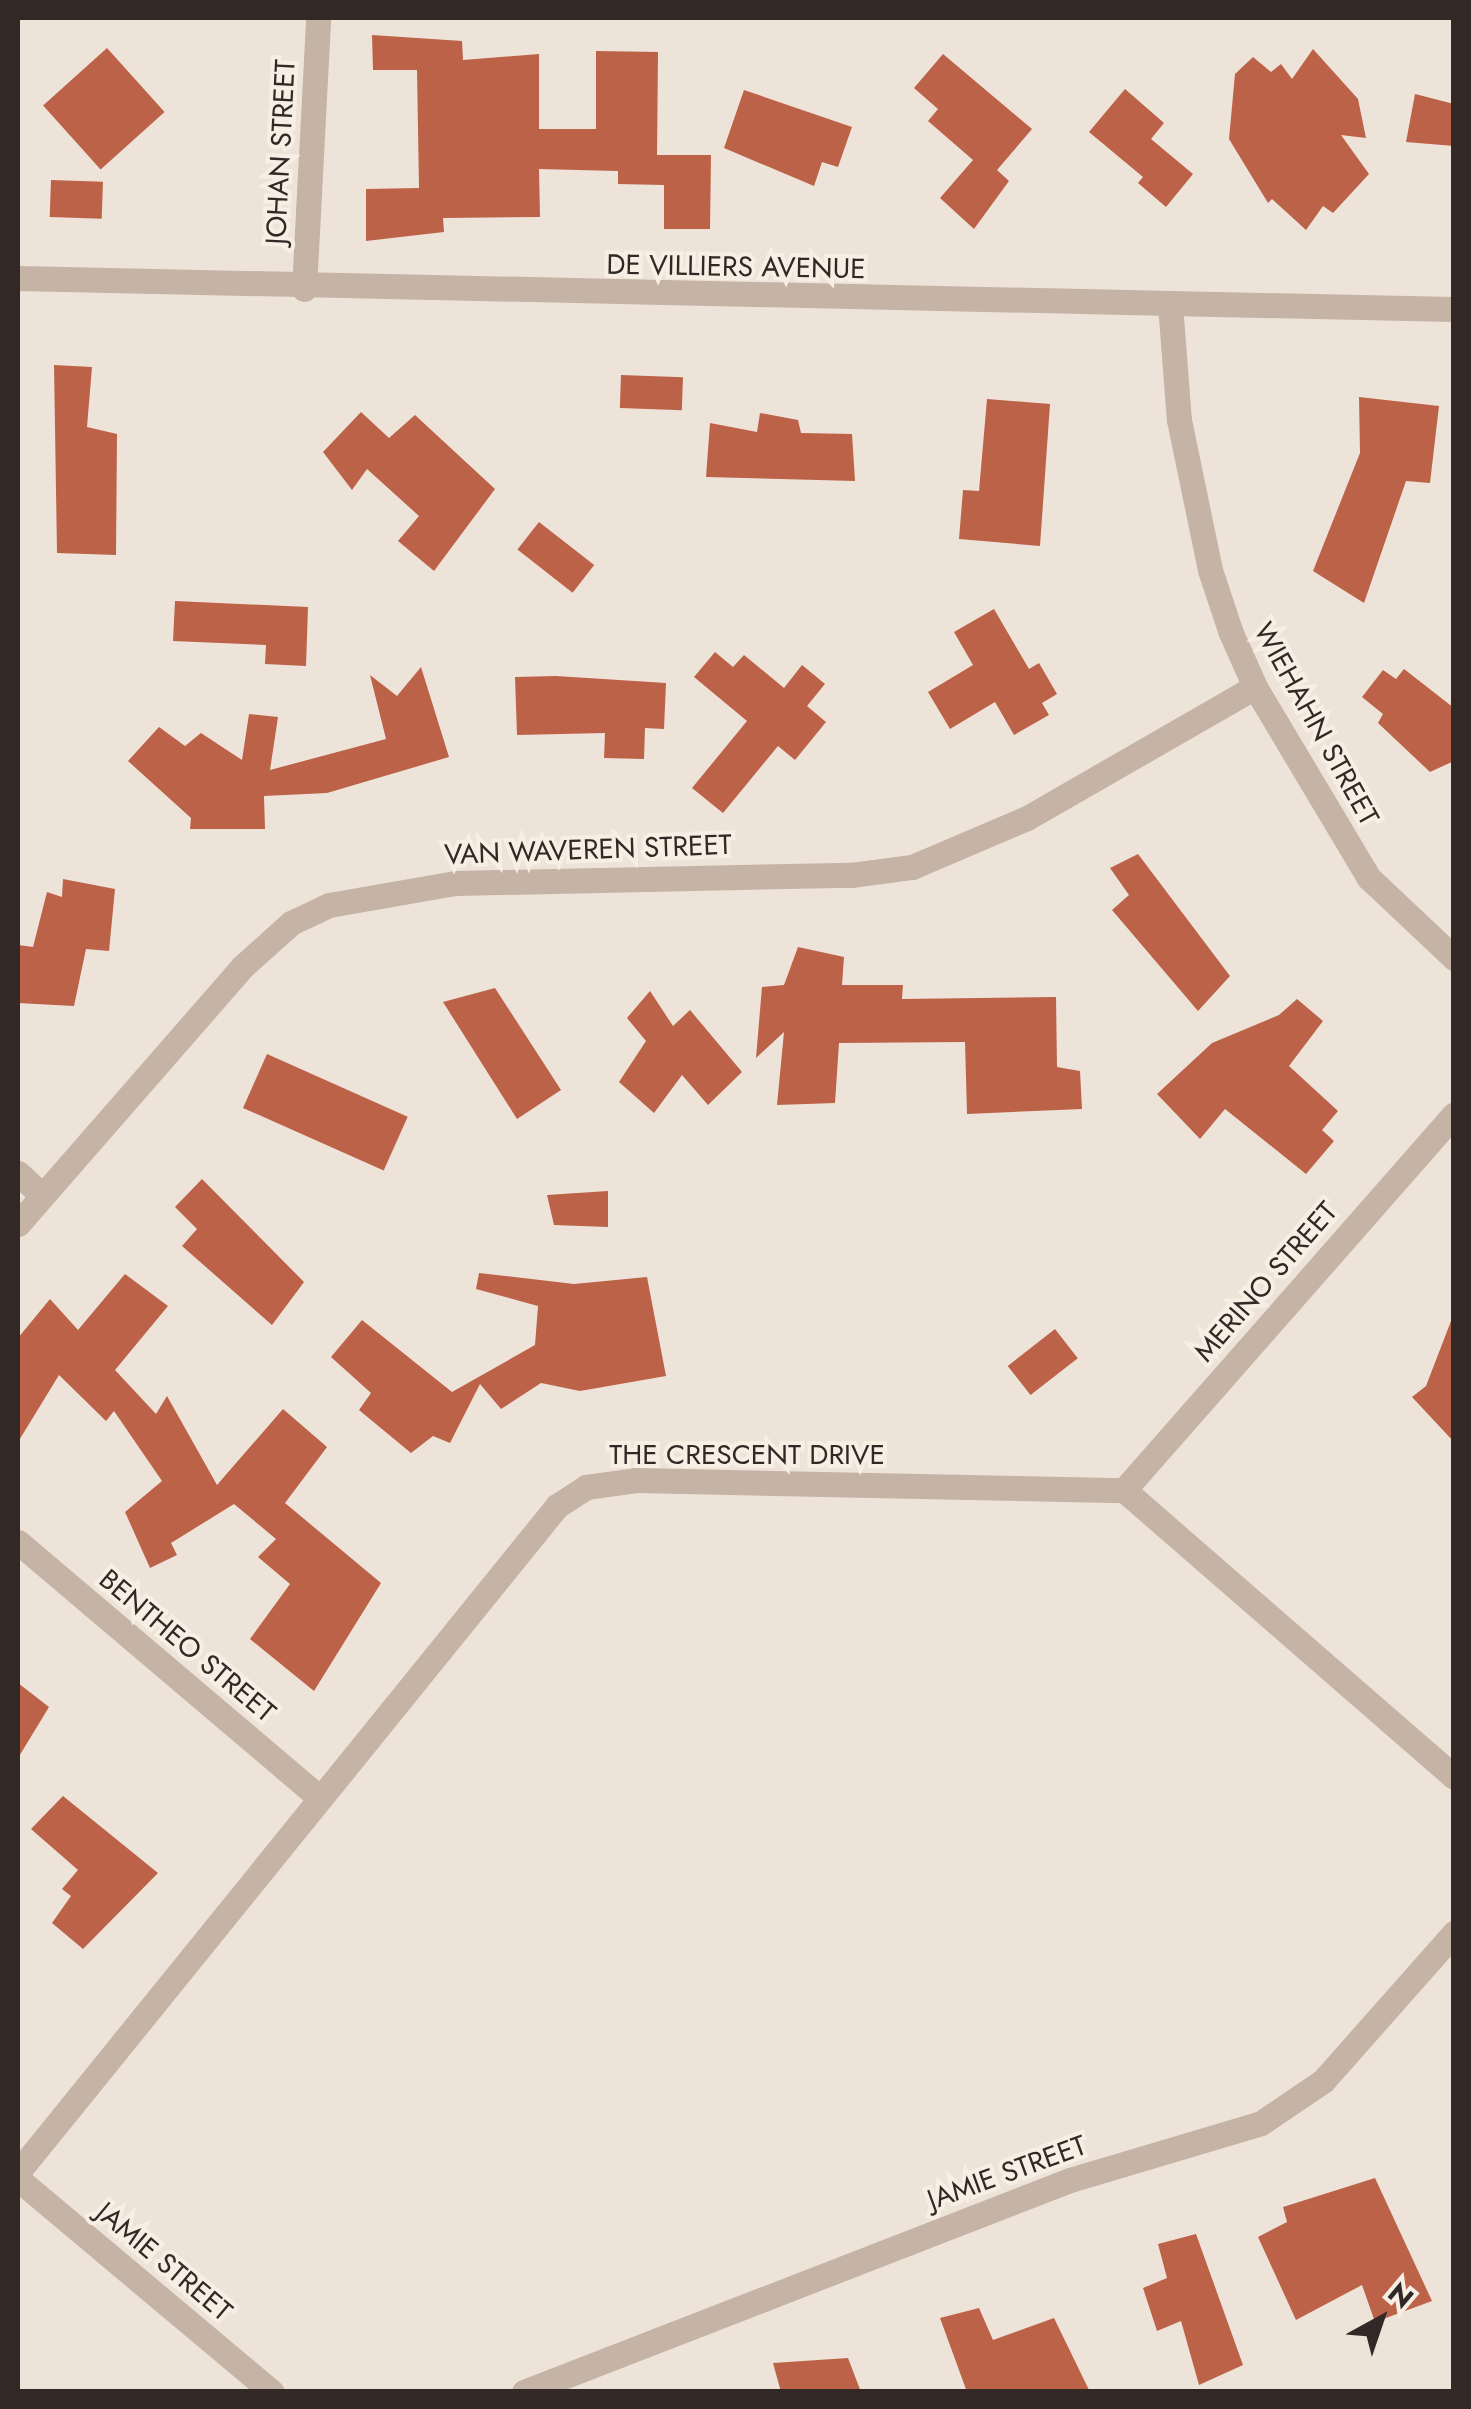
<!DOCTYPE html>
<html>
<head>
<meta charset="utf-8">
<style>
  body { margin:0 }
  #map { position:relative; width:1471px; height:2409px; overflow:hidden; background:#eee3d8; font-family:Jost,sans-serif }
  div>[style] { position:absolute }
  .building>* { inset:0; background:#bc6248; transform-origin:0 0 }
  .minor>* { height:25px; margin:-12.5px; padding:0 12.5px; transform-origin:12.5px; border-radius:12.5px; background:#c5b3a5 }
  span { translate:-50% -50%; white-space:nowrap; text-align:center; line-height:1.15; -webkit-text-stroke:8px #f7eee4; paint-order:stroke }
  .street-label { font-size:28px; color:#322926 }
  .frame { position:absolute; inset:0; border:20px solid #322926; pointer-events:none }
  .north { position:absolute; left:1331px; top:2269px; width:100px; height:100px; -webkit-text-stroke:8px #f7eee4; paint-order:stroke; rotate:40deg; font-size:28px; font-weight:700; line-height:40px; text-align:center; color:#322926 }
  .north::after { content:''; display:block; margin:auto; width:35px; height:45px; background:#322926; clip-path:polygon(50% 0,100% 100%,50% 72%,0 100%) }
</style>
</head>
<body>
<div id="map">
  <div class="building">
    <i style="clip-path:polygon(372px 35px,462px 41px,463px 60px,539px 54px,539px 129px,596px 129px,596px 51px,658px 52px,657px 155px,711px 155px,710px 229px,664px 229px,664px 185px,618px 184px,618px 171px,539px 169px,540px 217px,443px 218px,444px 232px,366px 241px,366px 189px,419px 188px,417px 70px,373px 70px)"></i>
    <i style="left:107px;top:48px;width:86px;height:86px;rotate:48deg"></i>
    <i style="clip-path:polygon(1313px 49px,1358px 99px,1366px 138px,1341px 135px,1369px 174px,1333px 213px,1323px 206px,1306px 230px,1272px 199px,1268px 203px,1229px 139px,1235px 74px,1253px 57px,1271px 72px,1281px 64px,1292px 79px)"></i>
    <i style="clip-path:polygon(943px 54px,1032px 129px,997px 170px,1009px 181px,974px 229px,940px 198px,973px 160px,928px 121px,938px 109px,914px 88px)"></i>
    <i style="clip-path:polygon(1125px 89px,1164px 123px,1151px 139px,1193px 174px,1166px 207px,1138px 183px,1143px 177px,1089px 132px)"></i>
    <i style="clip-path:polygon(744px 90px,852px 127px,838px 167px,822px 162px,814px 186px,724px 148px)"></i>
    <i style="clip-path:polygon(1415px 94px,1454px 104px,1454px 146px,1406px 142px)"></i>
    <i style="left:51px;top:180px;width:52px;height:37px;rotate:2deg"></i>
    <i style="clip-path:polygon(54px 365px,92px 367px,87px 427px,117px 434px,116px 555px,57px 553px)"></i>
    <i style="left:621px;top:375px;width:62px;height:33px;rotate:2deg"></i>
    <i style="clip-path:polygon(1359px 397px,1439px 406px,1430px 483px,1406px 481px,1364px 603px,1313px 571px,1360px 453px)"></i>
    <i style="clip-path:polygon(987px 399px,1050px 404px,1040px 546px,959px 539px,963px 490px,979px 491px)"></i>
    <i style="clip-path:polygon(361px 412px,389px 438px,415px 415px,495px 489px,434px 571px,398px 541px,419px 516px,367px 469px,352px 490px,323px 452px)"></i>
    <i style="clip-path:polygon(760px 413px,798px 420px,801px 433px,852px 434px,855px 481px,706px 477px,710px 423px,757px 432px)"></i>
    <i style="left:539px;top:522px;width:70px;height:35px;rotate:38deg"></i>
    <i style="clip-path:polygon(175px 601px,308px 607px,306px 666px,265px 664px,266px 645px,173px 641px)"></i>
    <i style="clip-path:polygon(994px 609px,1029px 669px,1039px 663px,1057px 694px,1042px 703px,1049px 715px,1014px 735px,995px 702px,950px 729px,928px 692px,973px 665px,954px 632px)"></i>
    <i style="clip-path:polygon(715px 652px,733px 667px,744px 655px,784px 688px,802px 665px,825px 684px,807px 706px,826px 722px,795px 760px,778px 746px,723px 813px,692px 788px,747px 721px,694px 677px)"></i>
    <i style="clip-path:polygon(421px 667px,449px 757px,327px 793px,264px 796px,265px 829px,190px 829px,191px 818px,128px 761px,159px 727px,185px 746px,201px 733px,242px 760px,249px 714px,278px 717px,270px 770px,386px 739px,370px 675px,397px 696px)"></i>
    <i style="clip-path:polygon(1404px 669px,1454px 708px,1454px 761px,1430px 772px,1378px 723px,1383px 714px,1362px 697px,1383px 670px,1396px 679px)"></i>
    <i style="clip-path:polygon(556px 676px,666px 683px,664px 729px,645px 728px,644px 759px,604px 758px,605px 733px,517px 735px,515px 677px)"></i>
    <i style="clip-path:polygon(1138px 854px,1230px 976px,1198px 1011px,1112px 910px,1129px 895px,1110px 868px)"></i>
    <i style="clip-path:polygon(63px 879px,115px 889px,109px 951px,86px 949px,74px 1006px,18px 1003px,18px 945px,33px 947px,47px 892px,62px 897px)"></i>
    <i style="clip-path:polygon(798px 947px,844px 957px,842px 985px,903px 985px,902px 999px,1056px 997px,1057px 1067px,1080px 1071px,1082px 1109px,967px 1114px,965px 1042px,839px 1043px,835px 1103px,777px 1105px,784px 1032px,756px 1058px,762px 987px,784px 985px)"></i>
    <i style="clip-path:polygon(495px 988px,561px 1090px,517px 1119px,443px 1002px)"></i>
    <i style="clip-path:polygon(650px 991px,673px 1026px,690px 1010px,742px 1072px,708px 1105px,682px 1075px,654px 1113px,619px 1082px,646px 1041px,627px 1018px)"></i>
    <i style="clip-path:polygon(1297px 999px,1323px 1021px,1289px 1066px,1338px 1111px,1322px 1130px,1334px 1141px,1306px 1174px,1225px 1109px,1200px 1139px,1157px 1094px,1212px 1043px,1279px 1015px)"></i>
    <i style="left:267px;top:1054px;width:154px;height:59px;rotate:24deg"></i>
    <i style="clip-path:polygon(202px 1179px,304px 1282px,272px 1325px,182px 1246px,197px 1229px,175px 1207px)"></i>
    <i style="clip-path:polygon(608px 1191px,608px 1227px,554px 1225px,547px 1195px)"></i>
    <i style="clip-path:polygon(479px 1273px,574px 1284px,647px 1277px,666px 1376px,580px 1391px,541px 1383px,501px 1409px,480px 1384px,450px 1443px,433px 1436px,411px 1453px,359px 1410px,371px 1393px,331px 1357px,362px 1320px,452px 1392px,535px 1345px,538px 1306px,476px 1289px)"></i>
    <i style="clip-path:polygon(125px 1274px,168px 1306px,115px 1370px,156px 1414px,167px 1396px,217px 1485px,283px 1409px,327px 1447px,285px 1503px,381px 1583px,314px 1691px,250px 1639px,290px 1584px,258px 1557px,276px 1539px,234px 1504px,171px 1543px,177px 1555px,150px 1568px,125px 1512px,162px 1481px,114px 1411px,106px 1421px,59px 1375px,18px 1442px,18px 1338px,50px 1299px,78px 1330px)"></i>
    <i style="clip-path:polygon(1451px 1321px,1454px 1321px,1454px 1442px,1412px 1397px,1426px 1386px)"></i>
    <i style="left:1055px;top:1329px;width:37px;height:60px;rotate:52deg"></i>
    <i style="clip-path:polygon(18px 1683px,49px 1707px,18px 1758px)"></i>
    <i style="clip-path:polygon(63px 1796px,158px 1873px,83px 1949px,52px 1923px,71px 1896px,62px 1889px,78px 1870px,31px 1829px)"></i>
    <i style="clip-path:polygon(1375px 2178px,1432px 2301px,1375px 2322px,1362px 2285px,1296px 2320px,1258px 2237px,1287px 2222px,1283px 2207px)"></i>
    <i style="clip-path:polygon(1196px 2234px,1243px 2365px,1199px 2385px,1181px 2321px,1157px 2331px,1143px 2288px,1167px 2278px,1158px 2244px)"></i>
    <i style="clip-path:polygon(979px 2308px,993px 2340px,1054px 2318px,1090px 2392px,967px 2392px,940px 2318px)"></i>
    <i style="clip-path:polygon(848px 2358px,861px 2392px,781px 2392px,773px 2363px)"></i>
  </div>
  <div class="minor">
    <i style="left:18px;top:278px;width:1436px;rotate:1.24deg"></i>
    <i style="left:304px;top:289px;width:271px;rotate:-87deg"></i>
    <i style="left:1170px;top:304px;width:116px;rotate:85.6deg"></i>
    <i style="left:1179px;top:420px;width:153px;rotate:78.3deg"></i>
    <i style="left:1210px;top:570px;width:66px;rotate:71.6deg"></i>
    <i style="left:1231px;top:633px;width:59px;rotate:66deg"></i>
    <i style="left:1255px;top:687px;width:222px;rotate:59.2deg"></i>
    <i style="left:1369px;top:878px;width:117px;rotate:43.3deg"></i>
    <i style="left:18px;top:1173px;width:33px;rotate:43deg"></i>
    <i style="left:18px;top:1224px;width:341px;rotate:-48.9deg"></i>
    <i style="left:242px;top:967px;width:66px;rotate:-41.9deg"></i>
    <i style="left:291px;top:923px;width:42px;rotate:-25.3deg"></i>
    <i style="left:329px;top:905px;width:128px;rotate:-9.9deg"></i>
    <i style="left:455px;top:883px;width:396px;rotate:-1.2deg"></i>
    <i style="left:851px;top:875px;width:62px;rotate:-7.5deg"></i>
    <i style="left:912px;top:867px;width:125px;rotate:-23.1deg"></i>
    <i style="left:1027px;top:818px;width:263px;rotate:-29.9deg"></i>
    <i style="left:1124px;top:1490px;width:500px;rotate:-48.7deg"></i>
    <i style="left:18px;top:1542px;width:393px;rotate:40.3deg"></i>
    <i style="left:18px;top:2172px;width:857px;rotate:-51.02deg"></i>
    <i style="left:557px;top:1506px;width:35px;rotate:-33deg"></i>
    <i style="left:586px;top:1487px;width:50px;rotate:-8deg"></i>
    <i style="left:636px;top:1480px;width:488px;rotate:1.2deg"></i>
    <i style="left:1124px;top:1490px;width:437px;rotate:41deg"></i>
    <i style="left:18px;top:2179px;width:331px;rotate:40deg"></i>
    <i style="left:524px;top:2392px;width:586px;rotate:-21.22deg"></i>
    <i style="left:1070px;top:2180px;width:199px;rotate:-16.6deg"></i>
    <i style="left:1261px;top:2123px;width:75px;rotate:-34.1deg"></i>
    <i style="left:1323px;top:2081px;width:198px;rotate:-48.5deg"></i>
  </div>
  <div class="street-label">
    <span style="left:281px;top:152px;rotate:-87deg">JOHAN STREET</span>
    <span style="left:736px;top:267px;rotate:1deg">DE VILLIERS AVENUE</span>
    <span style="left:1316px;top:724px;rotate:61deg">WIEHAHN STREET</span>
    <span style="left:588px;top:850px;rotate:-2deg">VAN WAVEREN STREET</span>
    <span style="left:1266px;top:1282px;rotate:-49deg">MERINO STREET</span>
    <span style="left:747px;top:1455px">THE CRESCENT DRIVE</span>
    <span style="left:187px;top:1646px;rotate:40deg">BENTHEO STREET</span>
    <span style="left:1007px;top:2173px;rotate:-20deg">JAMIE STREET</span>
    <span style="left:164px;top:2262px;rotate:40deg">JAMIE STREET</span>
  </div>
  <div class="frame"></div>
  <div class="north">N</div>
</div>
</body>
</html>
